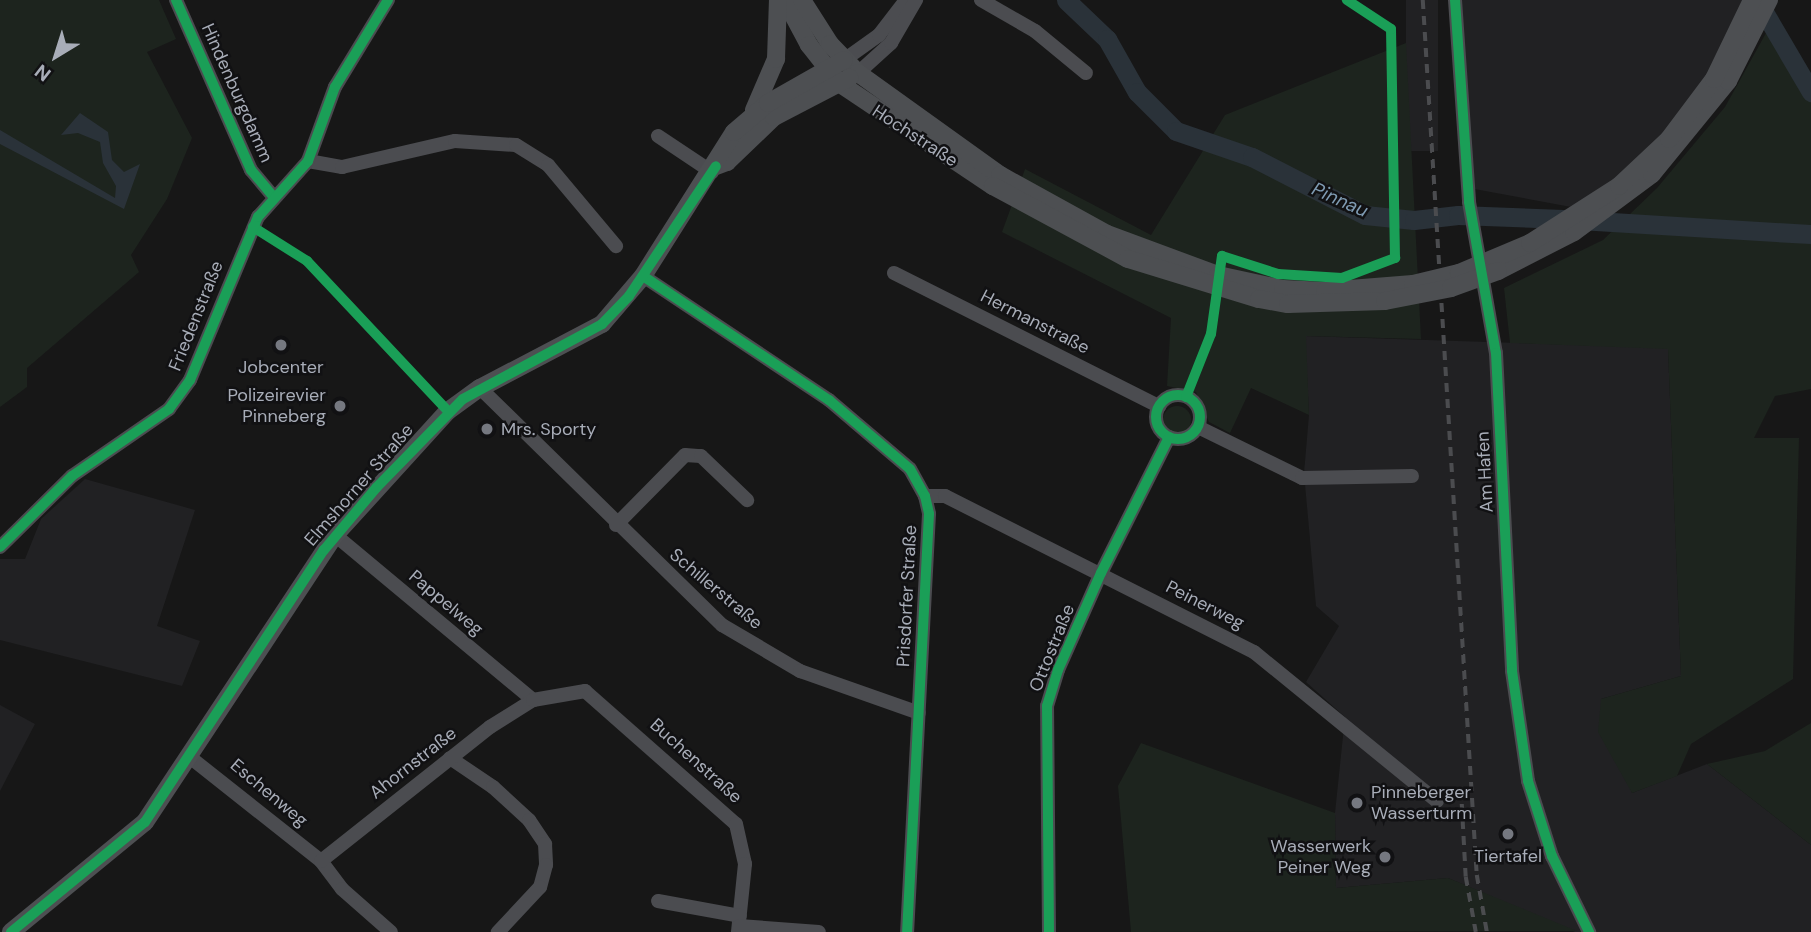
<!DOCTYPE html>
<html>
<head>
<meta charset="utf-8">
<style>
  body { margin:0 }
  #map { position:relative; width:1811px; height:932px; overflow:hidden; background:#171717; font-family:"DM Sans",sans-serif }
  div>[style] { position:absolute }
  .built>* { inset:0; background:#212123; transform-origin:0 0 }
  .green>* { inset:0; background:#1d241e }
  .round { border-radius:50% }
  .water>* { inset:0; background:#2a3239 }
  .river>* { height:19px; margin:-9.5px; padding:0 9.5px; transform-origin:9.5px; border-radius:9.5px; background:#2a3239 }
  .minor>* { height:14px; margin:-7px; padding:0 7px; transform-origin:7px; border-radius:7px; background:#4b4c50 }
  .minor>.ring { margin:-7px; padding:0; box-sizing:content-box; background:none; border:14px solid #4b4c50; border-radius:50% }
  .major>* { height:18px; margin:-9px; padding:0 9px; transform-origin:9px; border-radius:9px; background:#4d4f52 }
  .rail>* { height:3.5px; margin-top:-1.75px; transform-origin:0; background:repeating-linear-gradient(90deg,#4b4c4f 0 9px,transparent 0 16px) }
  .major-bridge>* { height:18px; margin:-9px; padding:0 9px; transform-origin:9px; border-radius:9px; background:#4d4f52 }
  .cycleway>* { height:10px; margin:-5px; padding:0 5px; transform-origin:5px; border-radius:5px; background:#1a9f57 }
  .cycleway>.ring { margin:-5px; padding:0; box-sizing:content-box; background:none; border:10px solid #1a9f57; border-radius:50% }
  .dots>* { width:19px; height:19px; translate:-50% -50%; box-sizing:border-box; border:4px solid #111113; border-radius:50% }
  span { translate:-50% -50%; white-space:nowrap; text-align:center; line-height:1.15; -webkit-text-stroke:5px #111113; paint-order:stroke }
  .street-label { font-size:18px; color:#a8adb8 }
  .poi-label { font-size:18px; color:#a8adb8 }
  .right { translate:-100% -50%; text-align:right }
  .left { translate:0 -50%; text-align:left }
  .water-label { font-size:19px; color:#7f9bb3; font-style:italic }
  .north { position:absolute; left:21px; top:21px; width:70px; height:70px; -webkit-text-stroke:5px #111113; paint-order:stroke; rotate:218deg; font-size:19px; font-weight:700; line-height:28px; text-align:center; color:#a8adb8 }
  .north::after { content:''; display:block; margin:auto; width:24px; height:32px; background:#a8adb8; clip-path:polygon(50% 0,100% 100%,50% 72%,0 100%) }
</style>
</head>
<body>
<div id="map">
  <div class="built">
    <i style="left:1406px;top:0;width:32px;height:151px"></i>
    <i style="clip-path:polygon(1458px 0,1745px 0,1704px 84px,1660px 141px,1582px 209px,1469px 188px)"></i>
    <i style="clip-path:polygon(1305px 336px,1668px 348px,1681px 676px,1601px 699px,1632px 793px,1707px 764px,1811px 845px,1811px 932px,1575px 932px,1448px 878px,1336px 888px,1335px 813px,1345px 717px,1306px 682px,1339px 626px,1316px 606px,1304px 473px,1309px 415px)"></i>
    <i style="clip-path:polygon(85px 479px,195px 510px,157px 626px,200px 641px,182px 686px,0 640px,0 559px,25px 559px,41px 519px)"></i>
    <i style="clip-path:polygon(0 705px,35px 724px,0 791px)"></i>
  </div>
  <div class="green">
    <i style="clip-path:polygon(0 0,159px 0,176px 39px,147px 52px,192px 138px,167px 199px,131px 255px,139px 272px,27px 368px,27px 387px,0 407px)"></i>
    <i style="clip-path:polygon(1771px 24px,1811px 92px,1811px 389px,1775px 396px,1754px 438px,1799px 438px,1793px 679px,1691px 744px,1677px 776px,1632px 793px,1598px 732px,1601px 699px,1681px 676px,1668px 349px,1510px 343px,1504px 288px,1603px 240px,1657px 188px,1725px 107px)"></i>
    <i style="clip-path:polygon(1406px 43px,1421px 339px,1306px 336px,1309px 415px,1251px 388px,1230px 433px,1209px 422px,1196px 392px,1167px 386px,1171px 318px,1002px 232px,1025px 169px,1151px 235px,1225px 115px)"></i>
    <i class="round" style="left:1163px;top:406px;width:28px;height:28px"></i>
    <i style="clip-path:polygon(1811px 723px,1811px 845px,1707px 764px,1765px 751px)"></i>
    <i style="clip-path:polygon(1141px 743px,1335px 813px,1336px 888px,1448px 878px,1577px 931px,1131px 932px,1118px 786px)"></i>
  </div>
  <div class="water">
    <i style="clip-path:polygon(80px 113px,108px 132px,112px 160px,124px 172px,140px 164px,124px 209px,0 144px,0 130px,115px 198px,116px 186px,103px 163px,100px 142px,78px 133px,61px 135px)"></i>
  </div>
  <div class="river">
    <i style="left:1066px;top:0;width:57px;rotate:43.6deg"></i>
    <i style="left:1107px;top:39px;width:61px;rotate:60.5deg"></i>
    <i style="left:1137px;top:92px;width:55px;rotate:45deg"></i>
    <i style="left:1176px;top:131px;width:80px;rotate:18.9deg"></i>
    <i style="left:1252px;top:157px;width:127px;rotate:27.2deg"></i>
    <i style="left:1365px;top:215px;width:49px;rotate:5.8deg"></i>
    <i style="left:1414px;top:220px;width:44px;rotate:-6.5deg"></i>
    <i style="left:1458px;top:215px;width:105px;rotate:2.2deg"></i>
    <i style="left:1563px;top:219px;width:248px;rotate:3.5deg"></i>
    <i style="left:1757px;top:0;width:107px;rotate:59.6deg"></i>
  </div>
  <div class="minor">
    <i style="left:176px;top:0;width:186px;rotate:66.2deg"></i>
    <i style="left:251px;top:170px;width:34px;rotate:50deg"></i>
    <i style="left:981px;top:0;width:62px;rotate:29.9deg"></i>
    <i style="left:1035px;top:31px;width:66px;rotate:39.5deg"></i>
    <i style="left:1455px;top:0;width:202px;rotate:86deg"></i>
    <i style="left:1469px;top:202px;width:153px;rotate:79.9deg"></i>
    <i style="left:1496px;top:353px;width:318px;rotate:87.1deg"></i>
    <i style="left:1512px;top:671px;width:111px;rotate:81.7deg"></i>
    <i style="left:1528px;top:781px;width:79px;rotate:72.3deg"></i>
    <i style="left:1552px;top:856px;width:85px;rotate:64deg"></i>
    <i style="left:844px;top:60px;width:43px;rotate:-35.5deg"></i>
    <i style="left:879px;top:35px;width:44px;rotate:-52.4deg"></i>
    <i style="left:858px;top:73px;width:45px;rotate:-42.3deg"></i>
    <i style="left:891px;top:43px;width:50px;rotate:-59.8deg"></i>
    <i style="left:658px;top:136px;width:65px;rotate:33.7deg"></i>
    <i style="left:308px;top:161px;width:35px;rotate:10deg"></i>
    <i style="left:342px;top:167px;width:116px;rotate:-13deg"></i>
    <i style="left:455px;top:141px;width:61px;rotate:3.8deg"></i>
    <i style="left:516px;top:145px;width:38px;rotate:32deg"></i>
    <i style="left:548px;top:165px;width:106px;rotate:50deg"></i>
    <i style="left:894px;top:273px;width:297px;rotate:26.7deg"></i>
    <i style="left:643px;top:276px;width:224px;rotate:33.7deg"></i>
    <i style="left:829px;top:400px;width:106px;rotate:40.4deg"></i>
    <i style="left:910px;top:469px;width:31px;rotate:61deg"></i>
    <i style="left:925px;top:496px;width:18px;rotate:77deg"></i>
    <i style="left:929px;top:514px;width:419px;rotate:93deg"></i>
    <i style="left:480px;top:388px;width:339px;rotate:44.4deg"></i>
    <i style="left:722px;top:625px;width:91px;rotate:30.5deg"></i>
    <i style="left:800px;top:671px;width:126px;rotate:19.4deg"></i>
    <i class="ring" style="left:1156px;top:395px;width:30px;height:30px"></i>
    <i style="left:1198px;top:427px;width:116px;rotate:26.1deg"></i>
    <i style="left:1302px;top:478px;width:110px;rotate:-1deg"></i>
    <i style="left:925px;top:496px;width:20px"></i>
    <i style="left:945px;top:496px;width:346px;rotate:26.8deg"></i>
    <i style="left:1254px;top:652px;width:236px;rotate:39.2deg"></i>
    <i style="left:616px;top:525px;width:98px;rotate:-45.4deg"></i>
    <i style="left:685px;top:455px;width:16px;rotate:4deg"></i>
    <i style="left:701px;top:456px;width:64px;rotate:43.7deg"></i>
    <i style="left:335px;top:535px;width:258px;rotate:39.8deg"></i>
    <i style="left:0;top:547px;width:101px;rotate:-44.6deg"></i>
    <i style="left:72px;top:476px;width:118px;rotate:-34.6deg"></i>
    <i style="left:169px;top:409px;width:36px;rotate:-54deg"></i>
    <i style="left:190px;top:380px;width:177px;rotate:-67.4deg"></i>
    <i style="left:258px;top:217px;width:75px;rotate:-48.2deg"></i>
    <i style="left:308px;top:161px;width:79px;rotate:-70deg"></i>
    <i style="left:335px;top:87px;width:102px;rotate:-58.7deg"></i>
    <i style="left:191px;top:758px;width:166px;rotate:38.4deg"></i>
    <i style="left:321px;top:861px;width:35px;rotate:53deg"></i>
    <i style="left:342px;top:889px;width:65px;rotate:41.3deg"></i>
    <i style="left:450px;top:758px;width:52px;rotate:34deg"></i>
    <i style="left:493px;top:787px;width:49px;rotate:42.5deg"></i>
    <i style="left:529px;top:820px;width:29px;rotate:56deg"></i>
    <i style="left:545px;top:844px;width:21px;rotate:87deg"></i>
    <i style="left:546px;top:865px;width:23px;rotate:105deg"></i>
    <i style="left:540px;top:887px;width:62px;rotate:133deg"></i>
    <i style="left:321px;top:861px;width:216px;rotate:-38.4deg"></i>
    <i style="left:490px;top:727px;width:51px;rotate:-32.1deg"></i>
    <i style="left:533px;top:700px;width:53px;rotate:-9.8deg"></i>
    <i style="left:585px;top:691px;width:201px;rotate:41.4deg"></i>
    <i style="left:736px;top:824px;width:41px;rotate:77.3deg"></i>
    <i style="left:745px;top:864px;width:68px;rotate:95.9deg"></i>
    <i style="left:658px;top:901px;width:83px;rotate:10.4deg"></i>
    <i style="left:739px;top:926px;width:80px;rotate:4.3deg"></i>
    <i style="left:1049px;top:932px;width:226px;rotate:-90.5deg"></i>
    <i style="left:1047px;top:706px;width:38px;rotate:-73deg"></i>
    <i style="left:1058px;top:670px;width:106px;rotate:-66.1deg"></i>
    <i style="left:1101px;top:573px;width:152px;rotate:-63.4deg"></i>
  </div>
  <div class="major">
    <i style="left:785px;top:0;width:51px;rotate:61.9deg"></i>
    <i style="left:809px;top:45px;width:48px;rotate:51.7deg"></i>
    <i style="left:839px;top:83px;width:185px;rotate:33.8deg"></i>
    <i style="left:802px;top:0;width:52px;rotate:57.5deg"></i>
    <i style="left:830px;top:44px;width:40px;rotate:46deg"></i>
    <i style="left:858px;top:73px;width:175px;rotate:35.7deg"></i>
    <i style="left:754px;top:110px;width:56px;rotate:-66.7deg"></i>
    <i style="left:776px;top:59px;width:59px;rotate:-88.1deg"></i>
    <i style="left:716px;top:166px;width:12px;rotate:-20deg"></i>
    <i style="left:727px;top:162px;width:65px;rotate:-43.8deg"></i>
    <i style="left:774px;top:117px;width:85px;rotate:-27.5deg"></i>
    <i style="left:1498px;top:271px;width:85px;rotate:-27.2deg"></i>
    <i style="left:1574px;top:232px;width:97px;rotate:-36.6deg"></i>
    <i style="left:1652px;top:174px;width:120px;rotate:-50.7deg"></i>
    <i style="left:1728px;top:81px;width:91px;rotate:-63.2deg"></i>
    <i style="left:11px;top:932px;width:173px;rotate:-39.4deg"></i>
    <i style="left:145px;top:822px;width:344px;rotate:-56.5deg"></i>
    <i style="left:335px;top:535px;width:168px;rotate:-47.7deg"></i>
    <i style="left:448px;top:411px;width:39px;rotate:-36deg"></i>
    <i style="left:480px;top:388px;width:138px;rotate:-27.7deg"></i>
    <i style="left:602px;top:324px;width:63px;rotate:-49.5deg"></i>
    <i style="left:643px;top:276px;width:170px;rotate:-57.7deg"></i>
    <i style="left:734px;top:132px;width:45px;rotate:-40.5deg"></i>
    <i style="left:768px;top:103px;width:87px;rotate:-29.5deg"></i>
  </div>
  <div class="rail">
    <i style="left:1423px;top:0;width:877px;rotate:86.47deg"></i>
    <i style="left:1477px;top:875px;width:58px;rotate:80deg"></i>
    <i style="left:1462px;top:804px;width:73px;rotate:86.9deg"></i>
    <i style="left:1466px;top:877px;width:56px;rotate:79.7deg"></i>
  </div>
  <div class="major-bridge">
    <i style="left:1000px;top:175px;width:122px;rotate:28.9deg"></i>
    <i style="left:1107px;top:234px;width:118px;rotate:20.3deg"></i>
    <i style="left:1218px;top:275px;width:66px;rotate:12.2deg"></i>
    <i style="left:1283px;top:289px;width:42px;rotate:2.7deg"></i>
    <i style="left:1325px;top:291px;width:88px;rotate:-4.5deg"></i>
    <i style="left:1413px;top:284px;width:47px;rotate:-13.4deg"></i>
    <i style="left:1459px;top:273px;width:77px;rotate:-22.9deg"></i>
    <i style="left:1530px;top:243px;width:106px;rotate:-32.6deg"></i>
    <i style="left:1619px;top:186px;width:69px;rotate:-43.2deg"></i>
    <i style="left:1669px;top:139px;width:75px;rotate:-53.1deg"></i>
    <i style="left:1714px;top:79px;width:88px;rotate:-64.3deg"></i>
    <i style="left:993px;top:186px;width:153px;rotate:28.4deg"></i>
    <i style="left:1128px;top:259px;width:137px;rotate:17deg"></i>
    <i style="left:1259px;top:299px;width:29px;rotate:10deg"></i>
    <i style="left:1288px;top:304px;width:97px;rotate:-1.8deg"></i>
    <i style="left:1385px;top:301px;width:67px;rotate:-11.1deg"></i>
    <i style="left:1451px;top:288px;width:50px;rotate:-19.9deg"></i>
  </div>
  <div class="cycleway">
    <i style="left:176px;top:0;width:186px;rotate:66.2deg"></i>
    <i style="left:251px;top:170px;width:34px;rotate:50deg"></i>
    <i style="left:1455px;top:0;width:202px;rotate:86deg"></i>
    <i style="left:1469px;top:202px;width:153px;rotate:79.9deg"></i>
    <i style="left:1496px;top:353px;width:318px;rotate:87.1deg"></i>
    <i style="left:1512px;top:671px;width:111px;rotate:81.7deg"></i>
    <i style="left:1528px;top:781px;width:79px;rotate:72.3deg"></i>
    <i style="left:1552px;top:856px;width:85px;rotate:64deg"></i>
    <i style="left:253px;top:227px;width:64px;rotate:32.2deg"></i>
    <i style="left:307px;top:261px;width:206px;rotate:46.8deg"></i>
    <i style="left:643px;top:276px;width:224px;rotate:33.7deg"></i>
    <i style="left:829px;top:400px;width:106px;rotate:40.4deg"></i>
    <i style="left:910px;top:469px;width:31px;rotate:61deg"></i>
    <i style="left:925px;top:496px;width:18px;rotate:77deg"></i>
    <i style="left:929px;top:514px;width:419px;rotate:93deg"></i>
    <i class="ring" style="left:1156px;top:395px;width:34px;height:34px"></i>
    <i style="left:1186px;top:397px;width:68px;rotate:-68.4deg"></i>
    <i style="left:1211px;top:334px;width:79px;rotate:-82deg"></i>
    <i style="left:1222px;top:256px;width:59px;rotate:17.8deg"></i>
    <i style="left:1278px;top:274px;width:64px;rotate:3.6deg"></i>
    <i style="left:1342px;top:278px;width:57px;rotate:-20.7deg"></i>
    <i style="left:1395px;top:258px;width:229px;rotate:-91deg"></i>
    <i style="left:1391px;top:29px;width:53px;rotate:-146.6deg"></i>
    <i style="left:0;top:547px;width:101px;rotate:-44.6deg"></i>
    <i style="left:72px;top:476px;width:118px;rotate:-34.6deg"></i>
    <i style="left:169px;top:409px;width:36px;rotate:-54deg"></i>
    <i style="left:190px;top:380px;width:177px;rotate:-67.4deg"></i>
    <i style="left:258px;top:217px;width:75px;rotate:-48.2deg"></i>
    <i style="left:308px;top:161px;width:79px;rotate:-70deg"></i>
    <i style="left:335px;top:87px;width:102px;rotate:-58.7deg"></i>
    <i style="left:11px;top:932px;width:173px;rotate:-39.4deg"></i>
    <i style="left:145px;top:822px;width:326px;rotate:-56.7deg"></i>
    <i style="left:324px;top:550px;width:81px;rotate:-50deg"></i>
    <i style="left:376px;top:488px;width:124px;rotate:-45.7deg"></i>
    <i style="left:463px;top:399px;width:158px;rotate:-28.3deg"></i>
    <i style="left:602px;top:324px;width:39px;rotate:-46deg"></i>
    <i style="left:629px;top:296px;width:156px;rotate:-56.2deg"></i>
    <i style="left:1049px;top:932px;width:226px;rotate:-90.5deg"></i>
    <i style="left:1047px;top:706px;width:38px;rotate:-73deg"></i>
    <i style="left:1058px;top:670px;width:106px;rotate:-66.1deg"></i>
    <i style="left:1101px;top:573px;width:152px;rotate:-63.4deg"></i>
  </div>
  <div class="dots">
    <i style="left:281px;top:345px;background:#757880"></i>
    <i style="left:340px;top:406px;background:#757880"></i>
    <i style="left:487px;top:429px;background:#757880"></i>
    <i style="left:1357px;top:803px;background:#757880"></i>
    <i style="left:1508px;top:834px;background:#757880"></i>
    <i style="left:1385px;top:857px;background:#757880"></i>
  </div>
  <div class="street-label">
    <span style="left:237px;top:93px;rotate:66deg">Hindenburgdamm</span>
    <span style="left:915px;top:136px;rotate:33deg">Hochstraße</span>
    <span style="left:196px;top:316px;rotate:-68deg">Friedenstraße</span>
    <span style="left:1035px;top:322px;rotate:27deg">Hermanstraße</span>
    <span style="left:1485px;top:472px;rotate:-93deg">Am Hafen</span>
    <span style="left:359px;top:485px;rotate:-49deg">Elmshorner Straße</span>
    <span style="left:716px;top:589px;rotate:40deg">Schillerstraße</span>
    <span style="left:907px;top:596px;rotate:-87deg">Prisdorfer Straße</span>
    <span style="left:446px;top:603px;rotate:40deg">Pappelweg</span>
    <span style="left:1205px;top:605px;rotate:27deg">Peinerweg</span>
    <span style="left:1052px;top:648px;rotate:-68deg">Ottostraße</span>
    <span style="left:696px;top:761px;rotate:42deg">Buchenstraße</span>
    <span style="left:413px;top:763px;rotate:-38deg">Ahornstraße</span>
    <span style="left:269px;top:793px;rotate:40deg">Eschenweg</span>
  </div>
  <div class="poi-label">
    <span style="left:281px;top:367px">Jobcenter</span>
    <span class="right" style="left:326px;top:406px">Polizeirevier<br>Pinneberg</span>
    <span class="left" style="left:501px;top:429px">Mrs. Sporty</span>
    <span class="left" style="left:1371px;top:803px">Pinneberger<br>Wasserturm</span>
    <span class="right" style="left:1371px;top:857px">Wasserwerk<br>Peiner Weg</span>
    <span style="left:1508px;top:856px">Tiertafel</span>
  </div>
  <div class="water-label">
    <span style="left:1340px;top:200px;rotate:24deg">Pinnau</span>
  </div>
  <div class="north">N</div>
</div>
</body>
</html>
